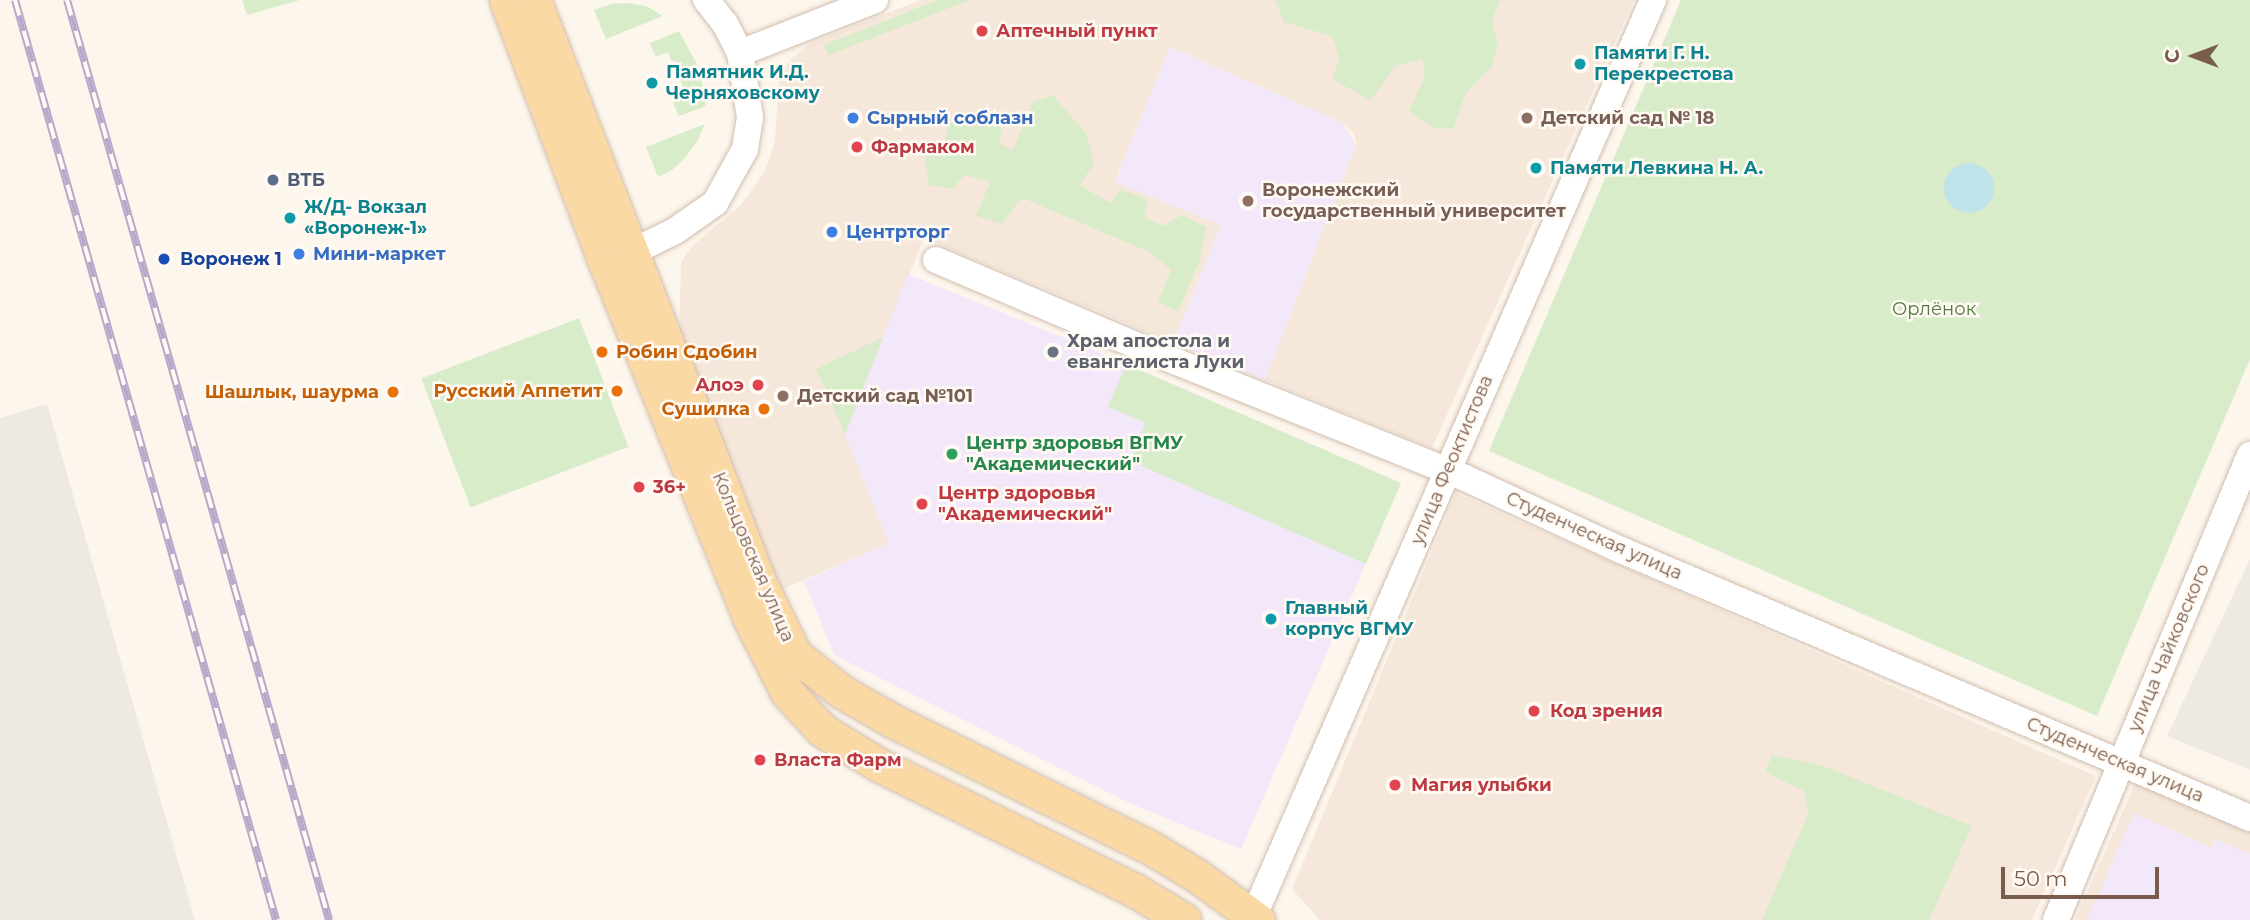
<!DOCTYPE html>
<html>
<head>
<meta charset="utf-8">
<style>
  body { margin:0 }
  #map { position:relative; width:2250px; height:920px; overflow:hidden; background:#fdf6ec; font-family:Montserrat,sans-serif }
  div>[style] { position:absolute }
  .residential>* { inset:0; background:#f5e8da }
  .industrial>* { inset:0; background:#efe9e4 }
  .education>* { inset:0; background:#f3e8fa }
  .green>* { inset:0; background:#d8ecc9; transform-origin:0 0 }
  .water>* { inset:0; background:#bfe3e8 }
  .round { border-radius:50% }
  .roads { filter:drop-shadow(0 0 2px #d1beb0) drop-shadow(0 0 2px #d1beb0) }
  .minor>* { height:26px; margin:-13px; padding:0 13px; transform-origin:13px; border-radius:13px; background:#fff }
  .major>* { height:33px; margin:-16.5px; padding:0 16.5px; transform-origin:16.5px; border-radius:16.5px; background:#fbd9a5 }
  .rail>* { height:8px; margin-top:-4px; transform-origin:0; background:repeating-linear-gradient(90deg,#fffaf3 0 16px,#b9a8c9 0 32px); box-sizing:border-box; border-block:2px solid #b9a8c9 }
  .dots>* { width:19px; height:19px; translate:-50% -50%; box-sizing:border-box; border:4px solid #fffaf3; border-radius:50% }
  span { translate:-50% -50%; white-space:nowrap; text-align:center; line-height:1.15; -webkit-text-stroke:5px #fffaf3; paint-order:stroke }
  .health-label { font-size:18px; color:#be3a42; font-weight:700 }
  .left { translate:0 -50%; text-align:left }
  .right { translate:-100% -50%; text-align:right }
  .culture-label { font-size:18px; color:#0d838f; font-weight:700 }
  .shop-label { font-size:18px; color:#366cbe; font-weight:700 }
  .education-label { font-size:18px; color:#785e54; font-weight:700 }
  .service-label { font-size:18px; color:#4e5e75; font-weight:700 }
  .transit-label { font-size:18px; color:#164399; font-weight:700 }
  .park-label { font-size:18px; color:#537a41 }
  .worship-label { font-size:18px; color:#5b616d; font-weight:700 }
  .food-label { font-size:18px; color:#c56008; font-weight:700 }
  .leisure-label { font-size:18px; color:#27864d; font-weight:700 }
  .street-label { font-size:18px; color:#7a5c4d }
  .north { position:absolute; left:2159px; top:21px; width:70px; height:70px; -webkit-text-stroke:5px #fffaf3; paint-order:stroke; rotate:270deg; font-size:19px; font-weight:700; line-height:28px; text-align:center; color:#7a5c4d }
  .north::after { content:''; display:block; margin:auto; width:24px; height:32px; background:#7a5c4d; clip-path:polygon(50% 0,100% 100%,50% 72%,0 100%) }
  .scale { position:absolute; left:2001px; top:867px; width:158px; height:32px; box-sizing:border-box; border:4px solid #7a5c4d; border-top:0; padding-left:9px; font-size:21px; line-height:24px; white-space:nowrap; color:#7a5c4d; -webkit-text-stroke:5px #fffaf3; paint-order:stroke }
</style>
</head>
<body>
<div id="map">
  <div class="residential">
    <i style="clip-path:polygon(921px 0,1634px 0,1432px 448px,1265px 380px,1356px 145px,1354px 134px,1343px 123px,1170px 47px,1115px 181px,1221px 225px,1173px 343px,924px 238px,845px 435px,889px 543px,776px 592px,679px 347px,681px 262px,692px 246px,741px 205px,765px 171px,775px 141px,779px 77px,791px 59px,810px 43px)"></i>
    <i style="clip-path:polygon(1456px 493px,2096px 776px,2032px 920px,1320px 920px,1292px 889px)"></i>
    <i style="clip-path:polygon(2136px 781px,2250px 831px,2250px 920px,2075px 920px)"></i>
  </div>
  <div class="industrial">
    <i style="clip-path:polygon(47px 404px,195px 920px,0 920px,0 418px)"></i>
    <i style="clip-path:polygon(2250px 559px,2250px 770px,2167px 736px)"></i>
  </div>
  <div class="education">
    <i style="clip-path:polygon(1170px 47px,1343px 123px,1356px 145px,1265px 380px,1173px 343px,1221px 225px,1115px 182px)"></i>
    <i style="clip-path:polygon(908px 274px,1089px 348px,1401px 483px,1241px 849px,1129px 803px,834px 655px,804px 581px,889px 543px,845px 435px)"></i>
    <i style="clip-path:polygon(2134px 813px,2212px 848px,2216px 839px,2250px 854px,2250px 920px,2087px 920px)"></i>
  </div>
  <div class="green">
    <i style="clip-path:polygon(242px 0,300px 0,247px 15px)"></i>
    <i style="clip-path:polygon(938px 0,970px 0,829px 55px,824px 45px)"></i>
    <i style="clip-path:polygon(1275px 0,1501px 0,1492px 20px,1498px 44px,1492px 67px,1466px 93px,1453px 129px,1433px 128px,1409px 111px,1424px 79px,1423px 59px,1395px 66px,1371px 100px,1333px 80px,1339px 58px,1332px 36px,1284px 22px)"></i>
    <i style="clip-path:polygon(1681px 0,2250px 0,2250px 359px,2097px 716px,1489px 451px)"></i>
    <i style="clip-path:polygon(628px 3px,646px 6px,663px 16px,606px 39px,594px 10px,611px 4px)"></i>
    <i style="clip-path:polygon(679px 31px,700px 70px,706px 106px,679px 116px,673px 103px,687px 96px,668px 52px,656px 57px,650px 43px)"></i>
    <i style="clip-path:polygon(1053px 95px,1087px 135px,1094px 163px,1080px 185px,1110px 203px,1121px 190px,1147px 199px,1145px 217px,1163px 226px,1182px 215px,1206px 227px,1200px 260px,1178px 312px,1158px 302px,1171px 270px,1149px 252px,1025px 199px,1018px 202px,1002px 224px,976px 216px,990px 182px,964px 175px,953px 189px,928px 185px,925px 152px,945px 142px,948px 124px,979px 112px,1002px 118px,1000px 144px,1013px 150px,1033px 102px)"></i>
    <i style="clip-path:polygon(705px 124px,698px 140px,684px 159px,672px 170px,658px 177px,646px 147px)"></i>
    <i style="left:579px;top:318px;width:138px;height:169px;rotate:69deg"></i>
    <i style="clip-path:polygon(883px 337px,845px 435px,816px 369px)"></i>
    <i style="clip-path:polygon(1126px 364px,1401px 483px,1366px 564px,1130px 461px,1146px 423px,1108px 407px)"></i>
    <i style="clip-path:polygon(1772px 755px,1821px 765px,1972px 826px,1929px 920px,1762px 920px,1808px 814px,1804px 791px,1765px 772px)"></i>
  </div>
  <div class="water">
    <i class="round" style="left:1944px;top:163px;width:50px;height:50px"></i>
  </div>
  <div class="roads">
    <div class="minor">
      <i style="left:740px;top:53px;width:145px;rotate:-21.4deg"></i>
      <i style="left:936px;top:260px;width:235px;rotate:23.1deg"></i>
      <i style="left:1152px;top:352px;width:337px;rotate:21.9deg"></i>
      <i style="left:1465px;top:478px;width:172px;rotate:24.8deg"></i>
      <i style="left:1621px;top:550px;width:684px;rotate:23.08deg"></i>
      <i style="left:614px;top:261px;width:68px;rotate:-26.2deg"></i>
      <i style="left:675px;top:231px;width:49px;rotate:-35deg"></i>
      <i style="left:715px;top:203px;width:62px;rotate:-60.9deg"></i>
      <i style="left:745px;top:149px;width:32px;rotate:-81deg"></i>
      <i style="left:750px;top:117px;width:65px;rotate:-98.9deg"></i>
      <i style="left:740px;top:53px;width:33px;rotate:-117deg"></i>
      <i style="left:725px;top:24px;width:31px;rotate:-128deg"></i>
      <i style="left:1252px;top:920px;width:1004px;rotate:-66.45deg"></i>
      <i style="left:2056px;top:920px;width:504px;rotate:-67.35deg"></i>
    </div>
    <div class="major">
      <i style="left:506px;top:0;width:282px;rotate:69.3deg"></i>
      <i style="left:606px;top:264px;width:381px;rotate:67.9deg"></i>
      <i style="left:749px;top:617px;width:84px;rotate:63.1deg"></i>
      <i style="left:787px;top:692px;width:52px;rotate:47.4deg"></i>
      <i style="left:822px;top:730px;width:67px;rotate:31.6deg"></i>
      <i style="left:879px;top:765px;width:286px;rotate:26.1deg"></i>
      <i style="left:1136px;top:891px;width:56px;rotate:31.1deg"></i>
      <i style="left:534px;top:0;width:623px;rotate:68.83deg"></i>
      <i style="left:759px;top:581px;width:82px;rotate:64.1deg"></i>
      <i style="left:795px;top:655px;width:60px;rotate:38.2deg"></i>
      <i style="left:842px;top:692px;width:61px;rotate:29.5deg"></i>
      <i style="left:895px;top:722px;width:285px;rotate:26.2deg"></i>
      <i style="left:1151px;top:848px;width:52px;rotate:31deg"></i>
      <i style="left:1196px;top:875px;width:77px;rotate:36deg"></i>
    </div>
  </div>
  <div class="rail">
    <i style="left:15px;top:0;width:956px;rotate:74.16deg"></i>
    <i style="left:67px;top:0;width:957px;rotate:74.1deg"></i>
  </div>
  <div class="dots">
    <i style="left:982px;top:31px;background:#e0444e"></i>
    <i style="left:1580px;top:64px;background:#0f9aa8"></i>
    <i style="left:652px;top:83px;background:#0f9aa8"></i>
    <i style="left:853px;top:118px;background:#3f7fe0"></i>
    <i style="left:1527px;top:118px;background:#8d6e63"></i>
    <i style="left:857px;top:147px;background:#e0444e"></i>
    <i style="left:1536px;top:168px;background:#0f9aa8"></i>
    <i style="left:273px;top:180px;background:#5c6f8a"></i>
    <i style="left:1248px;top:201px;background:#8d6e63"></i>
    <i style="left:290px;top:218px;background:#0f9aa8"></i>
    <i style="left:832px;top:232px;background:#3f7fe0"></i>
    <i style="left:299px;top:254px;background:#3f7fe0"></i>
    <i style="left:164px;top:259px;background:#1a4fb4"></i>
    <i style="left:602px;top:352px;background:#e8710a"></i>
    <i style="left:1053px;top:352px;background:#6b7280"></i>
    <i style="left:758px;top:385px;background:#e0444e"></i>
    <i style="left:617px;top:391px;background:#e8710a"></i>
    <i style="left:393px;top:392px;background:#e8710a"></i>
    <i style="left:783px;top:396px;background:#8d6e63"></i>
    <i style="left:764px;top:409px;background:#e8710a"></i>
    <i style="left:952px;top:454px;background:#2e9e5b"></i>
    <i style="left:639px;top:487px;background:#e0444e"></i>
    <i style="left:922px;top:504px;background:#e0444e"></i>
    <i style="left:1271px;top:619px;background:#0f9aa8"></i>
    <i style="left:1534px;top:711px;background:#e0444e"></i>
    <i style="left:760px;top:760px;background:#e0444e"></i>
    <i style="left:1395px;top:785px;background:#e0444e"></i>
  </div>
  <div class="health-label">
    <span class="left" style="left:996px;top:31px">Аптечный пункт</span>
    <span class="left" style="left:871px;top:147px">Фармаком</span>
    <span class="right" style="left:744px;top:385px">Алоэ</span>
    <span class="left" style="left:653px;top:487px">36+</span>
    <span class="left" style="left:938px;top:504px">Центр здоровья<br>"Академический"</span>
    <span class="left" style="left:1550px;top:711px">Код зрения</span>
    <span class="left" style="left:774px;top:760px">Власта Фарм</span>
    <span class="left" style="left:1411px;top:785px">Магия улыбки</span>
  </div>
  <div class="culture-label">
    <span class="left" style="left:1594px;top:64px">Памяти Г. Н.<br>Перекрестова</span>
    <span class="left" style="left:666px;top:83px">Памятник И.Д.<br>Черняховскому</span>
    <span class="left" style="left:1550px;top:168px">Памяти Левкина Н. А.</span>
    <span class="left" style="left:304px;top:218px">Ж/Д- Вокзал<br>«Воронеж-1»</span>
    <span class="left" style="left:1285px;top:619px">Главный<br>корпус ВГМУ</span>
  </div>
  <div class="shop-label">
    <span class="left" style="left:867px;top:118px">Сырный соблазн</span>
    <span class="left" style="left:846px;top:232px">Центрторг</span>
    <span class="left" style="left:313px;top:254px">Мини-маркет</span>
  </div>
  <div class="education-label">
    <span class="left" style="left:1541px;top:118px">Детский сад № 18</span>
    <span class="left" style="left:1262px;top:201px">Воронежский<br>государственный университет</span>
    <span class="left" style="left:797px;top:396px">Детский сад №101</span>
  </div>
  <div class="service-label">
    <span class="left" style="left:287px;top:180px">ВТБ</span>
  </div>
  <div class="transit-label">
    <span class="left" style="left:180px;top:259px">Воронеж 1</span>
  </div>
  <div class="park-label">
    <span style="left:1934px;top:309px">Орлёнок</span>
  </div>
  <div class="worship-label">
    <span class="left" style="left:1067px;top:352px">Храм апостола и<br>евангелиста Луки</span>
  </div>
  <div class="food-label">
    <span class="left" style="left:616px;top:352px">Робин Сдобин</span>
    <span class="right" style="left:603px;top:391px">Русский Аппетит</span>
    <span class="right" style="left:379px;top:392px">Шашлык, шаурма</span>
    <span class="right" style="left:750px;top:409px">Сушилка</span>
  </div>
  <div class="leisure-label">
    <span class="left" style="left:966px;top:454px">Центр здоровья ВГМУ<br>"Академический"</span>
  </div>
  <div class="street-label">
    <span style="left:1452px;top:460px;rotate:-67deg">улица Феоктистова</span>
    <span style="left:1594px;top:536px;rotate:24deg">Студенческая улица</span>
    <span style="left:753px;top:557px;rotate:67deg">Кольцовская улица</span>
    <span style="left:2169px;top:648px;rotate:-67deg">улица Чайковского</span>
    <span style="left:2115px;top:760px;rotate:23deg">Студенческая улица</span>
  </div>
  <div class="north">С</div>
  <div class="scale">50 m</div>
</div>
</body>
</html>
